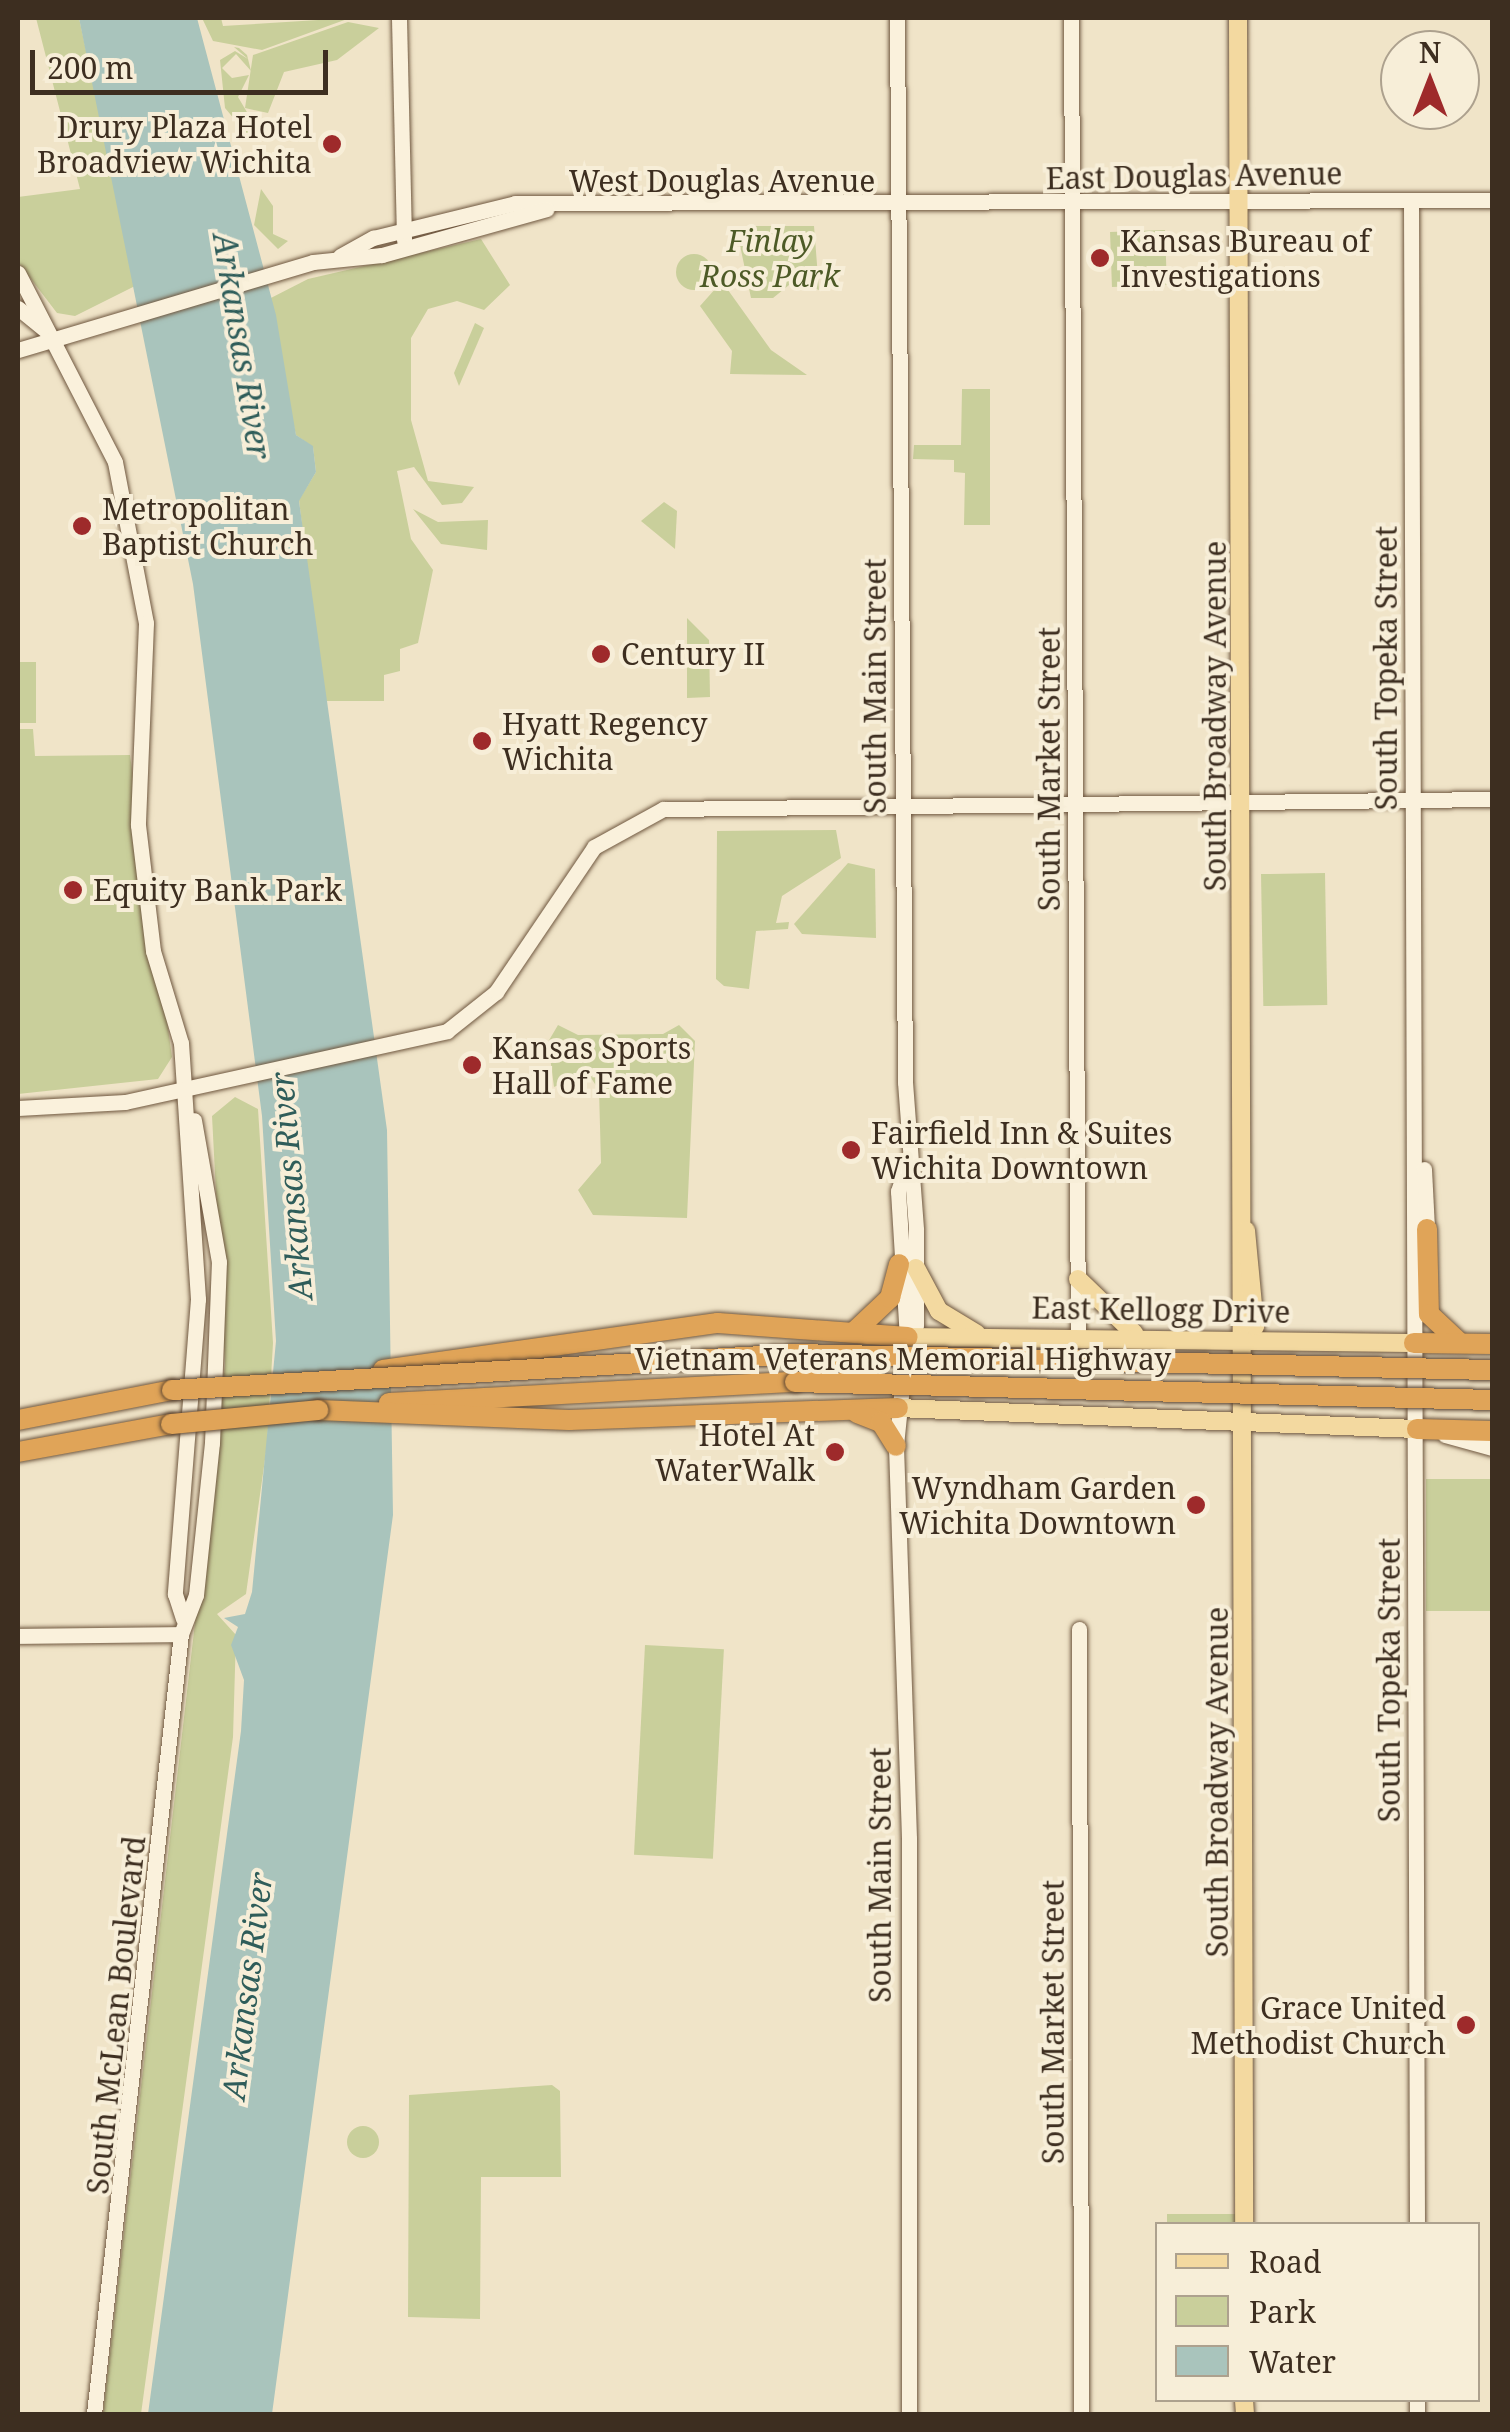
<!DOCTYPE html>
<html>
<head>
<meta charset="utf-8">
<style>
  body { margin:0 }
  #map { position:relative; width:1510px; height:2432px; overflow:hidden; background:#f0e4c8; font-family:"Noto Serif",serif }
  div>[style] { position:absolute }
  .green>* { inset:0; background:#c9cf9b; transform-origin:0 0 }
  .round { border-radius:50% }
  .water>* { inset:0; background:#a9c4bc }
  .roads { filter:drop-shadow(0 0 2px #6f573f) drop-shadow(0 0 2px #6f573f) }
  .secondary>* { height:15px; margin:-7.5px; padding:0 7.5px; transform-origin:7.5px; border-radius:7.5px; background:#faf1dc }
  .primary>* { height:18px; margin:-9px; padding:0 9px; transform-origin:9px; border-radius:9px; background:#f3d9a0 }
  .highway>* { height:20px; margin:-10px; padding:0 10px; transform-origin:10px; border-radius:10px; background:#e0a458 }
  .bridges { filter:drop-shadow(0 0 2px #5b4430) drop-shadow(0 0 2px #5b4430) }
  .highway-bridge>* { height:20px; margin:-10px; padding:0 10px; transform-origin:10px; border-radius:10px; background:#e0a458 }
  .dots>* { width:28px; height:28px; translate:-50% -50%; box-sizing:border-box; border:5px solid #f7eed8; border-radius:50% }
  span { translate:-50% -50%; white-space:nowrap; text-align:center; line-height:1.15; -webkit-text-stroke:8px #f7eed8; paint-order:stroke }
  .poi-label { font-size:30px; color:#3d2e20 }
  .right { translate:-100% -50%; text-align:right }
  .left { translate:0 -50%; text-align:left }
  .street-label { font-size:30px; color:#3d2e20 }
  .park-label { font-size:30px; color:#4d5a26; font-style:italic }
  .water-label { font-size:32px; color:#2f5d5a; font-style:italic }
  .frame { position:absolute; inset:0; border:20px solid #3d2e20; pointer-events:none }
  .legend { position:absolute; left:1155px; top:2222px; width:325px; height:180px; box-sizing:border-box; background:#f7eed8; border:2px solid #ada18e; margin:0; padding:12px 18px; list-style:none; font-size:30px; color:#3d2e20 }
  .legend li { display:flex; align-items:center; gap:20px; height:50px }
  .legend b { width:50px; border:2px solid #ada18e }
  .north { position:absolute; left:1380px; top:30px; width:100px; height:100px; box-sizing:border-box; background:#f7eed8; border:2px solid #ada18e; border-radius:50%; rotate:0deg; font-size:28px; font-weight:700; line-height:40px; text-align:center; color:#3d2e20 }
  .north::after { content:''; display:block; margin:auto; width:35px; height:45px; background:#9e2a2b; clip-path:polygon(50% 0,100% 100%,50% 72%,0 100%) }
  .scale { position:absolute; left:30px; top:50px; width:298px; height:45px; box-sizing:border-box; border:5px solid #3d2e20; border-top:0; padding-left:12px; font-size:30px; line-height:35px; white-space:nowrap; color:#3d2e20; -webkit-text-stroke:8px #f7eed8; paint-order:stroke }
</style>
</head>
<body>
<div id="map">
  <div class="green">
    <i style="clip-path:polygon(36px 18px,79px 18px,137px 285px,75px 316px,57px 313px,18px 262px,18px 197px,80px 189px)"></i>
    <i style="clip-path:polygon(202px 18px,221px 18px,223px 26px,350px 18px,262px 50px,213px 41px)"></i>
    <i style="clip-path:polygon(348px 22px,379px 28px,337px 60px,284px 72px,268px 113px,245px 108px,253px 55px)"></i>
    <i style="clip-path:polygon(234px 47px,239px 48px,247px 55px,251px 71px,236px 54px,222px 68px,232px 78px,249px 75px,238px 97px,254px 124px,252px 140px,225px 108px,220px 60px,235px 51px,248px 59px)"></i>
    <i style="clip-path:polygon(261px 189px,273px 206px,273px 234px,288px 241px,278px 249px,254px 225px)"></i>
    <i style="clip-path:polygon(736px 226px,814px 226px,819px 290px,794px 281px,773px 298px,751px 298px)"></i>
    <i style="left:1165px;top:230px;width:55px;height:55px;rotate:88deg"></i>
    <i style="clip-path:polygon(481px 239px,510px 285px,484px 310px,457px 301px,428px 309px,411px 338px,411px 420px,428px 481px,474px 487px,462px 503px,442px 505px,414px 467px,397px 471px,411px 539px,433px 570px,418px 643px,400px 649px,400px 671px,384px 675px,384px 701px,323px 701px,299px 500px,316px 472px,313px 447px,296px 435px,265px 301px,308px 279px)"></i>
    <i class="round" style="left:676px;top:254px;width:36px;height:36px"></i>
    <i style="clip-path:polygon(716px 288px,728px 290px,771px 350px,807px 375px,730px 374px,732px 351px,700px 306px)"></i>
    <i style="clip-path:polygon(475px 323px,484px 328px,459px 386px,454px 373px)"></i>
    <i style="clip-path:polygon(962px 389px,990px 389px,990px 525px,964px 525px,965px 473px,954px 472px,954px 460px,913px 459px,914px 445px,961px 445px)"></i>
    <i style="clip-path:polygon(664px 502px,677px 511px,675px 549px,641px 521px)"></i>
    <i style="clip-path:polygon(413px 509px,438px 522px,488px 520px,487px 550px,441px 544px)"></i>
    <i style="clip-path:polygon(687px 618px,709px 640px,710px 697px,687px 698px)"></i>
    <i style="left:18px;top:662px;width:18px;height:61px"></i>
    <i style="clip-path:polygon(18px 729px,33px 729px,35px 756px,130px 755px,172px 1057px,158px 1079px,18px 1094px)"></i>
    <i style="clip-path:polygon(836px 830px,841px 858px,782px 896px,776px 923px,789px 922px,788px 929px,756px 931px,749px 989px,724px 986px,716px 979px,717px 831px)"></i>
    <i style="clip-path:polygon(848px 863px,875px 869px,876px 938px,802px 934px,794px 924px)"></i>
    <i style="left:1325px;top:873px;width:132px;height:64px;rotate:89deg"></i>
    <i style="clip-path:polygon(558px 1025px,578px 1035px,663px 1034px,679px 1025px,695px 1041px,687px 1218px,593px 1215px,578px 1190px,601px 1163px,599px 1090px,587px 1072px,554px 1087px,548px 1042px)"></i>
    <i style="clip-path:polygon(235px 1097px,258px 1109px,273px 1343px,267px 1445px,246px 1594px,217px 1614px,236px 1635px,233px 1737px,141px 2414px,103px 2414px,225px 1365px,212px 1116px)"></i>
    <i style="left:1426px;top:1479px;width:66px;height:132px"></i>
    <i style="left:645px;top:1645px;width:79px;height:210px;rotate:3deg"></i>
    <i style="clip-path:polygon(552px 2085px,560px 2091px,561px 2177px,481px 2177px,480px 2319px,408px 2317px,409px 2095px)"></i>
    <i class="round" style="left:347px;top:2126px;width:32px;height:32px"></i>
    <i style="left:1236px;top:2214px;width:10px;height:69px;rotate:90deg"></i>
  </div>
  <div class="water">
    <i style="clip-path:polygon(79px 18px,197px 18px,276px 315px,296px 435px,313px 446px,316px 472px,299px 501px,387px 1130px,393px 1515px,272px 2414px,148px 2414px,241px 1731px,244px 1680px,231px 1645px,238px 1627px,224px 1618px,245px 1614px,252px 1592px,276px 1341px,262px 1116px,193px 584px)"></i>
  </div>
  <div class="roads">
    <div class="secondary">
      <i style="left:399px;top:18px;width:222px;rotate:88.7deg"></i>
      <i style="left:897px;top:18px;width:1064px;rotate:89.57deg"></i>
      <i style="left:905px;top:1082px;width:148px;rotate:85.7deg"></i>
      <i style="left:916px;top:1230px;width:95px;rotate:90deg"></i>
      <i style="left:916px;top:1325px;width:15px;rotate:127deg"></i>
      <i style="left:1071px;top:18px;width:1315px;rotate:89.7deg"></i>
      <i style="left:1411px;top:200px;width:2024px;rotate:89.83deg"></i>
      <i style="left:340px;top:256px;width:38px;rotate:-29deg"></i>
      <i style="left:373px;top:238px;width:146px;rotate:-13.8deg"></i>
      <i style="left:515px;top:203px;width:977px;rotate:-0.18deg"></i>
      <i style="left:18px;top:273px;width:212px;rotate:62.8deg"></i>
      <i style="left:115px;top:462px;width:164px;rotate:79.1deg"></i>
      <i style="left:146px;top:623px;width:202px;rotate:92.3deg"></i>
      <i style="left:138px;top:825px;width:127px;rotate:83.2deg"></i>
      <i style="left:153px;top:951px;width:96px;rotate:73.1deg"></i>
      <i style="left:181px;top:1043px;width:257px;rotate:86.2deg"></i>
      <i style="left:198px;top:1299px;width:296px;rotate:94.5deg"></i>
      <i style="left:175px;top:1594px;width:26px;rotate:72deg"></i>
      <i style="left:18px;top:308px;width:36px;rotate:39deg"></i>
      <i style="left:18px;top:350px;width:308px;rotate:-16.6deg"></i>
      <i style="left:313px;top:262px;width:69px;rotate:-5.8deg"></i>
      <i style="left:382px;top:255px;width:171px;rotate:-15.6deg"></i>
      <i style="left:18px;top:1108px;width:107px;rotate:-3.2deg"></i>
      <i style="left:125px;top:1102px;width:330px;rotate:-12.4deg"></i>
      <i style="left:447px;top:1031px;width:63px;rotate:-38.5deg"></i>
      <i style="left:496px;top:992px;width:175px;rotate:-55.9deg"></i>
      <i style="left:594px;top:847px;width:79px;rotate:-28.8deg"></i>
      <i style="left:663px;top:809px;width:829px;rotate:-0.69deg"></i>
      <i style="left:907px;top:1165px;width:28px;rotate:109deg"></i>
      <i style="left:898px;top:1191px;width:146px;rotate:86.5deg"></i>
      <i style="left:907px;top:1337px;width:110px;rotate:95.8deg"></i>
      <i style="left:896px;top:1446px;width:393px;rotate:88.1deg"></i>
      <i style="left:909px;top:1839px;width:575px;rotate:90deg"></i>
      <i style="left:1424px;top:1169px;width:60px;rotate:87.1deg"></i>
      <i style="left:1445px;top:1435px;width:49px;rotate:15.5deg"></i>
      <i style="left:1079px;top:1629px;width:785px;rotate:89.85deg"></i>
      <i style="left:18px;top:1636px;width:163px;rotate:-0.7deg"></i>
      <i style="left:94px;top:2414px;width:785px;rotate:-83.64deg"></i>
      <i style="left:181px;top:1634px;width:42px;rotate:-69deg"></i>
      <i style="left:196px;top:1595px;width:153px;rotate:-84deg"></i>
      <i style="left:212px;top:1443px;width:181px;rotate:-87.8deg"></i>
      <i style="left:219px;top:1262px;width:144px;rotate:-100deg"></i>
      <i style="left:1417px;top:2414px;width:14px;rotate:-90deg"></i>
    </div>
    <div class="primary">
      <i style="left:1238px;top:18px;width:2206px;rotate:89.84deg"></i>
      <i style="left:916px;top:1268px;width:49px;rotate:61.9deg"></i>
      <i style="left:939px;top:1311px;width:44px;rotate:31.2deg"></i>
      <i style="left:1078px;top:1279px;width:78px;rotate:44deg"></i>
      <i style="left:907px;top:1337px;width:507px;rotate:0.68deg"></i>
      <i style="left:1246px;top:1339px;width:16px;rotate:-55deg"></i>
      <i style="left:1255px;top:1326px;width:96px;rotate:-95.4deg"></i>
      <i style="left:898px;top:1408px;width:519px;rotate:2.32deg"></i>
      <i style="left:1244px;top:2400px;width:14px;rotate:86deg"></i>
    </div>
    <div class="highway">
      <i style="left:1427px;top:1229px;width:85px;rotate:88.7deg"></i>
      <i style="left:1429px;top:1314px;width:42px;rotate:43.1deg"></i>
      <i style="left:854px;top:1332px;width:50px;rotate:-43.4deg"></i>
      <i style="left:890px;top:1298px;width:35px;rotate:-75deg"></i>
      <i style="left:1414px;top:1343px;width:78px;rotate:0.7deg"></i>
      <i style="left:383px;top:1370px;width:338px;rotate:-8deg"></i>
      <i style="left:718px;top:1323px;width:190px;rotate:4.2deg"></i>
      <i style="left:389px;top:1403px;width:407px;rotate:-3deg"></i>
      <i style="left:318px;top:1410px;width:251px;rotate:2.3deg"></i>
      <i style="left:569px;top:1420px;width:329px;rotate:-2.1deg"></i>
      <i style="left:857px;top:1413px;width:26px;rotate:21deg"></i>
      <i style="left:881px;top:1422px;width:28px;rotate:58deg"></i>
      <i style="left:18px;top:1420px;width:157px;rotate:-11deg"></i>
      <i style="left:1417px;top:1429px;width:75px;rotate:1.5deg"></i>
      <i style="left:18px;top:1452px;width:156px;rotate:-10.4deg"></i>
    </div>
  </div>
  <div class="bridges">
    <div class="highway-bridge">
      <i style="left:795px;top:1382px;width:697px;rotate:1.48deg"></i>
      <i style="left:172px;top:1390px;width:625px;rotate:-3.3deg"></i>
      <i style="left:796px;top:1354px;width:696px;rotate:1.32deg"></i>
      <i style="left:171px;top:1424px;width:148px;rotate:-5.4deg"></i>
    </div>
  </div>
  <div class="dots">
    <i style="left:332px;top:144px;background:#9e2a2b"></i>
    <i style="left:1100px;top:258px;background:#9e2a2b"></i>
    <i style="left:82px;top:526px;background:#9e2a2b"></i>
    <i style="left:601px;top:654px;background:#9e2a2b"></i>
    <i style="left:482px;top:741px;background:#9e2a2b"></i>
    <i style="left:73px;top:890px;background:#9e2a2b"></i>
    <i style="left:472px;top:1065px;background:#9e2a2b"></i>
    <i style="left:851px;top:1150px;background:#9e2a2b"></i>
    <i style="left:835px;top:1452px;background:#9e2a2b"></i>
    <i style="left:1196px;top:1505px;background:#9e2a2b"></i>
    <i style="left:1466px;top:2025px;background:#9e2a2b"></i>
  </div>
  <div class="poi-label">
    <span class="right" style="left:312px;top:144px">Drury Plaza Hotel<br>Broadview Wichita</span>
    <span class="left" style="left:1120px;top:258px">Kansas Bureau of<br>Investigations</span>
    <span class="left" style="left:102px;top:526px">Metropolitan<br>Baptist Church</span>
    <span class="left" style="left:621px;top:654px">Century II</span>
    <span class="left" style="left:502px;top:741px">Hyatt Regency<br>Wichita</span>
    <span class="left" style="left:93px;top:890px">Equity Bank Park</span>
    <span class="left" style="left:492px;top:1065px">Kansas Sports<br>Hall of Fame</span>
    <span class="left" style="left:871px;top:1150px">Fairfield Inn &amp; Suites<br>Wichita Downtown</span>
    <span class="right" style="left:815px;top:1452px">Hotel At<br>WaterWalk</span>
    <span class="right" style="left:1176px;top:1505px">Wyndham Garden<br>Wichita Downtown</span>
    <span class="right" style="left:1446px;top:2025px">Grace United<br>Methodist Church</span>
  </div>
  <div class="street-label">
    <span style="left:1194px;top:176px;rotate:-1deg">East Douglas Avenue</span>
    <span style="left:722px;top:181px">West Douglas Avenue</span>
    <span style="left:1386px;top:668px;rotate:-90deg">South Topeka Street</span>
    <span style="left:875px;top:686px;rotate:-90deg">South Main Street</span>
    <span style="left:1215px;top:716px;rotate:-90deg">South Broadway Avenue</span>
    <span style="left:1049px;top:769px;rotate:-90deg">South Market Street</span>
    <span style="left:1161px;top:1310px;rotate:1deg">East Kellogg Drive</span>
    <span style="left:903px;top:1359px">Vietnam Veterans Memorial Highway</span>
    <span style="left:1389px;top:1680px;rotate:-90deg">South Topeka Street</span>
    <span style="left:1217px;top:1782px;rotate:-90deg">South Broadway Avenue</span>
    <span style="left:880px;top:1875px;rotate:-90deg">South Main Street</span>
    <span style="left:116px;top:2015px;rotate:-84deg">South McLean Boulevard</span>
    <span style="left:1053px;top:2022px;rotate:-90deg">South Market Street</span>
  </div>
  <div class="park-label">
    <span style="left:770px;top:258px">Finlay<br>Ross Park</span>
  </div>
  <div class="water-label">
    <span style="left:242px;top:346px;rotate:81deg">Arkansas River</span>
    <span style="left:291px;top:1186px;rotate:-95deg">Arkansas River</span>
    <span style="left:247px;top:1986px;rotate:-83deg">Arkansas River</span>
  </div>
  <div class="frame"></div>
  <ul class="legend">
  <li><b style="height:12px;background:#f3d9a0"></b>Road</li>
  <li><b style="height:28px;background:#c9cf9b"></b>Park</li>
  <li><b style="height:28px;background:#a9c4bc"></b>Water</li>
  </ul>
  <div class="north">N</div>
  <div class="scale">200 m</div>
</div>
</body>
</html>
